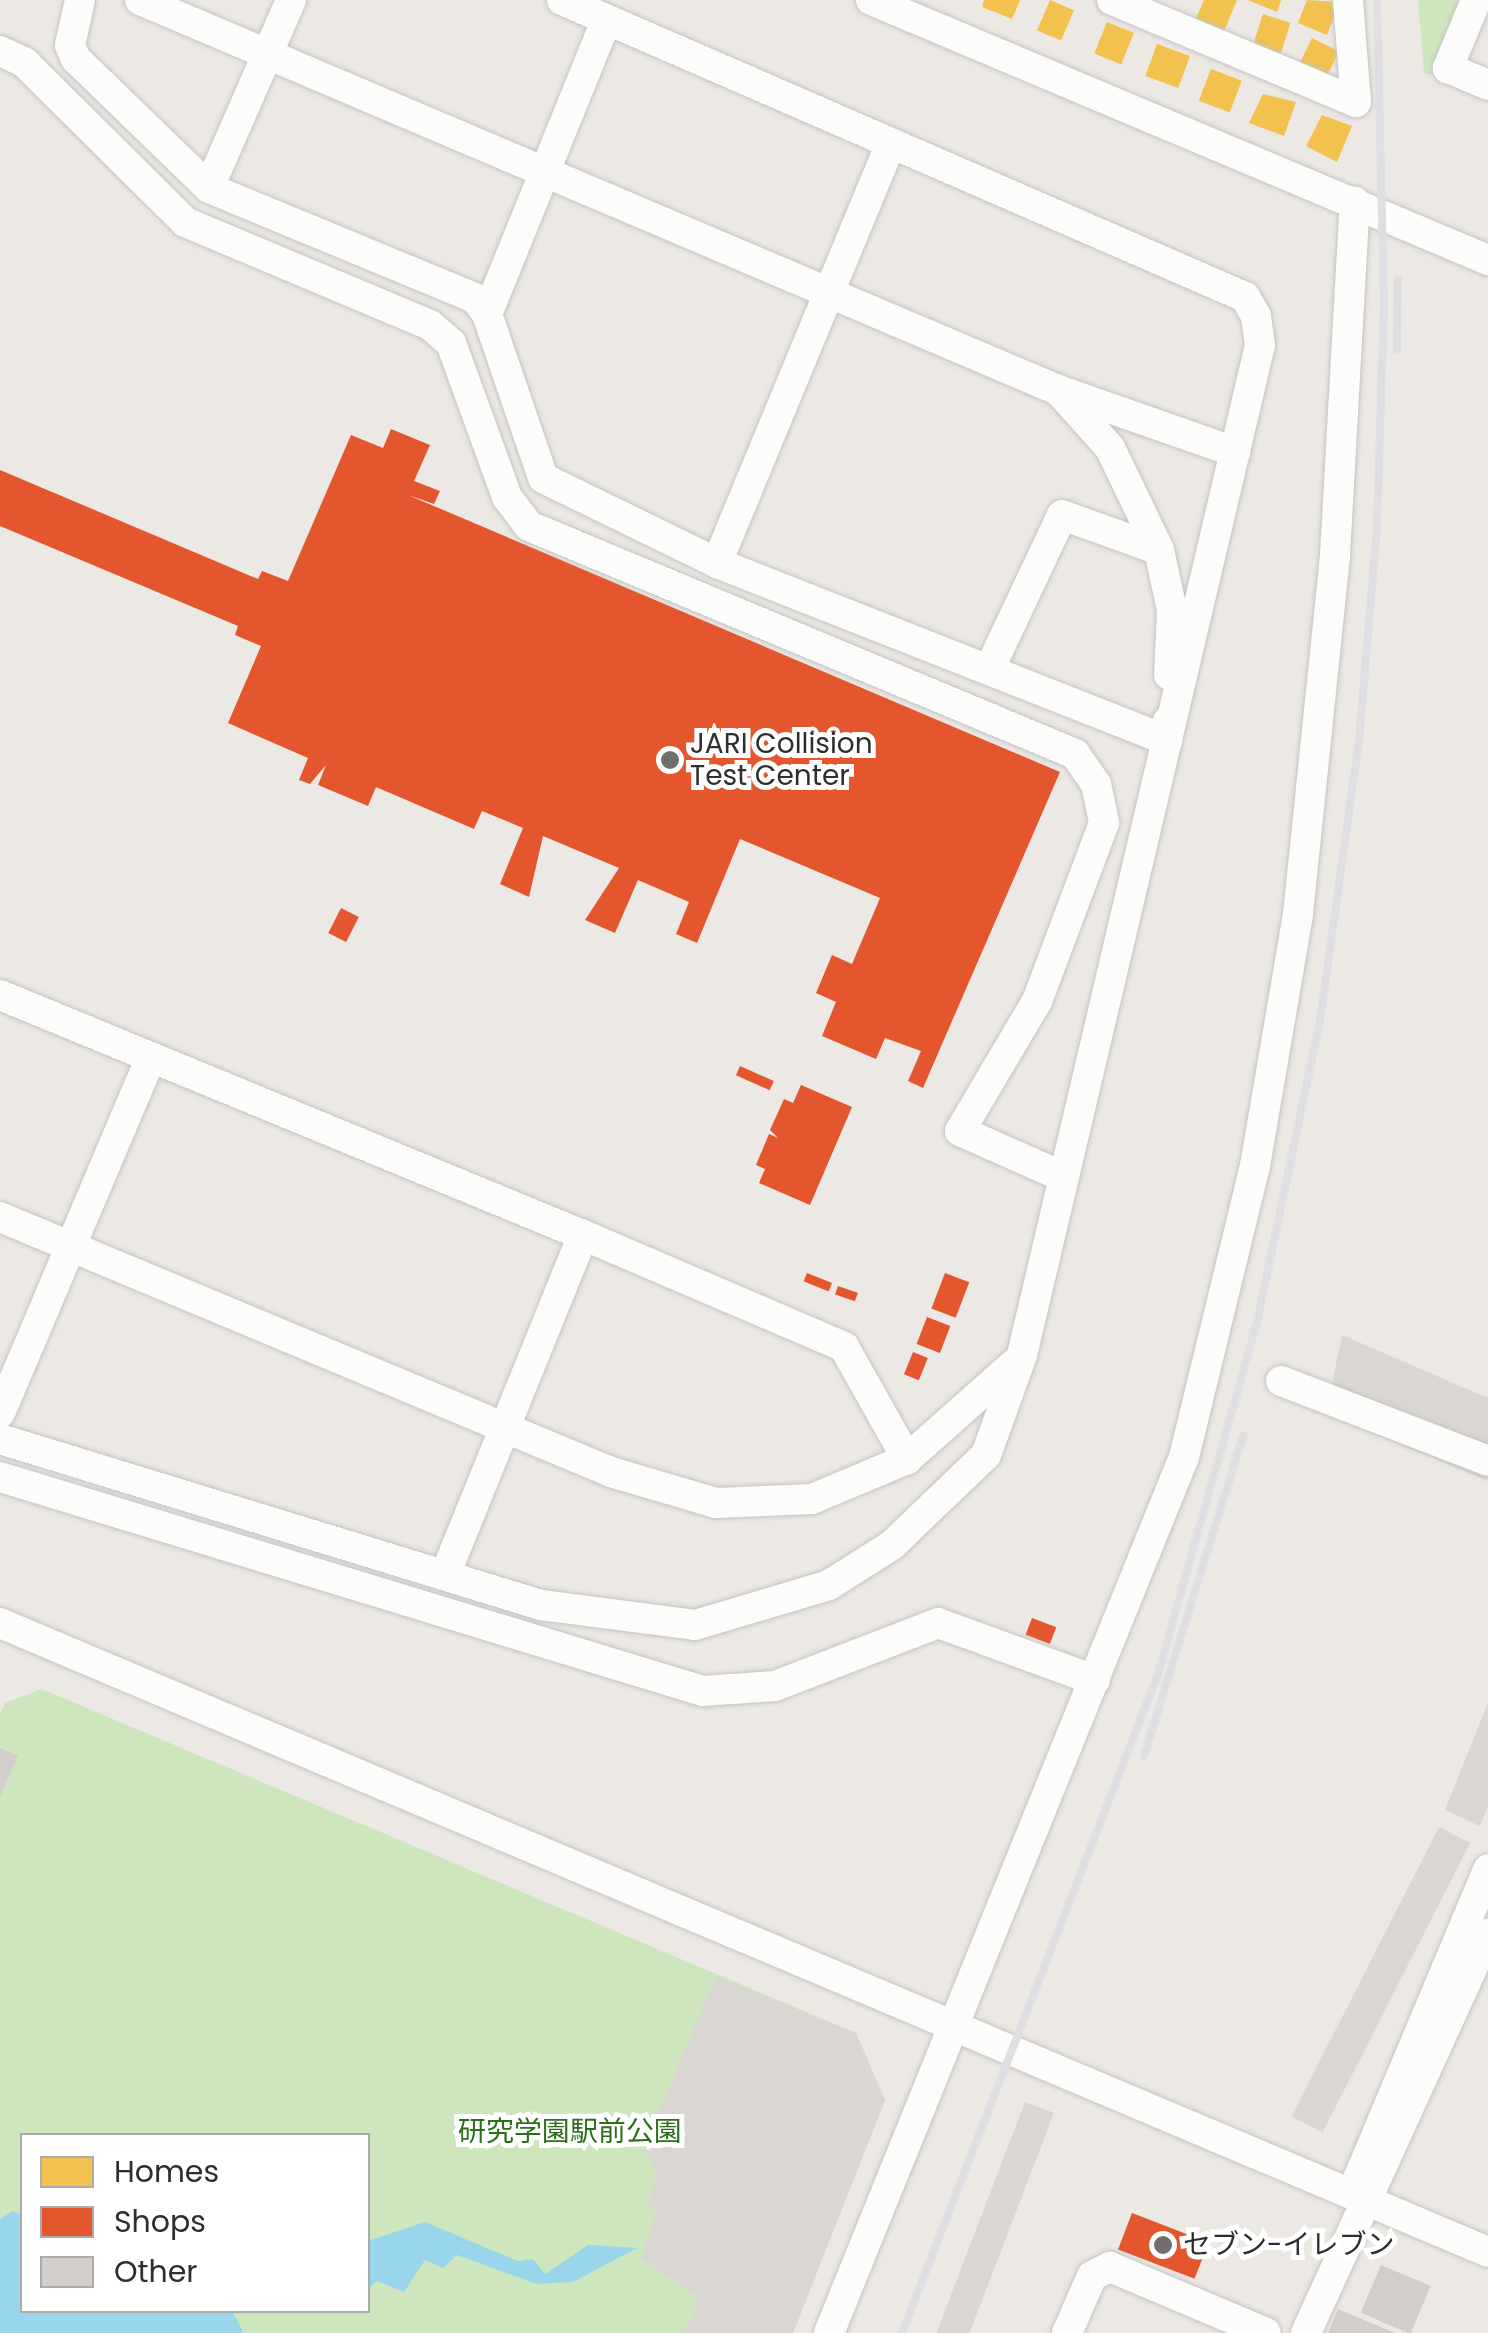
<!DOCTYPE html>
<html>
<head>
<meta charset="utf-8">
<style>
  body { margin:0 }
  #map { position:relative; width:1488px; height:2333px; overflow:hidden; background:#ece8e4; font-family:Poppins,"Noto Sans JP",sans-serif }
  div>[style] { position:absolute }
  .green>* { inset:0; background:#cee6be }
  .plaza>* { inset:0; background:#dad6d2; transform-origin:0 0 }
  .water>* { inset:0; background:#99d6ec }
  .homes>* { inset:0; background:#f2c14e; transform-origin:0 0 }
  .shops>* { inset:0; background:#e4572e; transform-origin:0 0 }
  .building>* { inset:0; background:#d1cecb; transform-origin:0 0 }
  .roads { filter:drop-shadow(0 0 2px #c5c4c5) drop-shadow(0 0 2px #c5c4c5) }
  .minor>* { height:30px; margin:-15px; padding:0 15px; transform-origin:15px; border-radius:15px; background:#fcfcfb }
  .rail>* { height:8px; margin:-4px; padding:0 4px; transform-origin:4px; border-radius:4px; background:#dfdfe1 }
  .dots>* { width:28px; height:28px; translate:-50% -50%; box-sizing:border-box; border:5px solid #fff; border-radius:50% }
  span { translate:-50% -50%; white-space:nowrap; text-align:center; line-height:1.15; -webkit-text-stroke:10px #fff; paint-order:stroke }
  .poi-label { font-size:28px; color:#2e2e2e }
  .left { translate:0 -50%; text-align:left }
  .park-label { font-size:28px; color:#2c6e1b }
  .legend { position:absolute; left:20px; top:2133px; width:350px; height:180px; box-sizing:border-box; background:#fff; border:2px solid #ababab; margin:0; padding:12px 18px; list-style:none; font-size:30px; color:#2e2e2e }
  .legend li { display:flex; align-items:center; gap:20px; height:50px }
  .legend b { width:50px; border:2px solid #ababab }
</style>
</head>
<body>
<div id="map">
  <div class="green">
    <i style="clip-path:polygon(1418px 0,1463px 0,1430px 75px,1424px 73px)"></i>
    <i style="clip-path:polygon(evenodd,42px 1689px,856px 2033px,885px 2100px,793px 2333px,0 2333px,0 1714px,5px 1703px,42px 1689px,22px 2136px,368px 2136px,368px 2310px,22px 2310px,22px 2136px)"></i>
  </div>
  <div class="plaza">
    <i style="clip-path:polygon(1342px 1335px,1488px 1398px,1488px 1481px,1326px 1413px)"></i>
    <i style="clip-path:polygon(1488px 1703px,1488px 1806px,1480px 1826px,1445px 1810px)"></i>
    <i style="left:1439px;top:1827px;width:35px;height:325px;rotate:27deg"></i>
    <i style="clip-path:polygon(716px 1976px,856px 2033px,885px 2100px,793px 2333px,679px 2333px,695px 2316px,695px 2295px,641px 2258px,656px 2211px,647px 2205px,656px 2176px,645px 2145px)"></i>
    <i style="left:1025px;top:2102px;width:31px;height:249px;rotate:21deg"></i>
  </div>
  <div class="water">
    <i style="clip-path:polygon(13px 2211px,22px 2214px,22px 2310px,232px 2311px,244px 2333px,0 2333px,0 2219px)"></i>
    <i style="clip-path:polygon(425px 2222px,518px 2261px,533px 2259px,545px 2274px,588px 2245px,637px 2248px,573px 2282px,537px 2284px,457px 2255px,443px 2268px,425px 2260px,404px 2292px,377px 2281px,368px 2289px,368px 2241px)"></i>
  </div>
  <div class="homes">
    <i style="clip-path:polygon(984px 0,1020px 0,1012px 19px,982px 7px)"></i>
    <i style="left:1050px;top:0;width:26px;height:33px;rotate:23deg"></i>
    <i style="clip-path:polygon(1204px 0,1237px 0,1223px 34px,1194px 23px)"></i>
    <i style="clip-path:polygon(1248px 0,1281px 0,1277px 12px)"></i>
    <i style="clip-path:polygon(1307px 0,1340px 2px,1327px 35px,1298px 23px)"></i>
    <i style="left:1263px;top:14px;width:29px;height:32px;rotate:18deg"></i>
    <i style="left:1107px;top:22px;width:29px;height:34px;rotate:22deg"></i>
    <i style="left:1312px;top:38px;width:30px;height:31px;rotate:26deg"></i>
    <i style="left:1157px;top:44px;width:35px;height:34px;rotate:20deg"></i>
    <i style="left:1211px;top:69px;width:33px;height:34px;rotate:21deg"></i>
    <i style="clip-path:polygon(1263px 94px,1296px 102px,1284px 136px,1249px 123px)"></i>
    <i style="clip-path:polygon(1322px 115px,1352px 126px,1337px 162px,1306px 146px)"></i>
  </div>
  <div class="shops">
    <i style="clip-path:polygon(391px 429px,430px 445px,414px 481px,440px 491px,434px 504px,408px 495px,1060px 772px,923px 1088px,908px 1081px,921px 1051px,885px 1038px,876px 1059px,822px 1036px,836px 1002px,816px 993px,832px 955px,852px 964px,880px 898px,740px 839px,697px 943px,676px 934px,689px 902px,638px 880px,615px 933px,585px 920px,619px 868px,543px 836px,529px 897px,500px 884px,523px 828px,482px 811px,474px 829px,376px 787px,368px 806px,318px 785px,326px 765px,310px 784px,299px 780px,308px 758px,228px 723px,261px 646px,235px 635px,238px 626px,0 526px,0 470px,258px 579px,262px 571px,288px 581px,351px 435px,383px 448px)"></i>
    <i style="left:341px;top:908px;width:20px;height:28px;rotate:27deg"></i>
    <i style="left:740px;top:1066px;width:37px;height:10px;rotate:24deg"></i>
    <i style="clip-path:polygon(801px 1085px,852px 1107px,810px 1205px,759px 1183px,765px 1169px,756px 1165px,769px 1134px,778px 1138px,770px 1130px,784px 1099px,793px 1103px)"></i>
    <i style="left:807px;top:1273px;width:27px;height:9px;rotate:22deg"></i>
    <i style="left:945px;top:1273px;width:26px;height:38px;rotate:21deg"></i>
    <i style="left:838px;top:1286px;width:21px;height:9px;rotate:19deg"></i>
    <i style="left:927px;top:1317px;width:25px;height:29px;rotate:21deg"></i>
    <i style="left:913px;top:1352px;width:16px;height:24px;rotate:22deg"></i>
    <i style="left:1032px;top:1618px;width:26px;height:18px;rotate:21deg"></i>
    <i style="left:1132px;top:2213px;width:82px;height:39px;rotate:21deg"></i>
  </div>
  <div class="building">
    <i style="clip-path:polygon(0 1748px,18px 1755px,0 1797px)"></i>
    <i style="left:1381px;top:2265px;width:54px;height:52px;rotate:23deg"></i>
    <i style="clip-path:polygon(1338px 2309px,1395px 2333px,1328px 2333px)"></i>
  </div>
  <div class="roads">
    <div class="minor">
      <i style="left:80px;top:0;width:46px;rotate:102.5deg"></i>
      <i style="left:70px;top:45px;width:15px;rotate:67deg"></i>
      <i style="left:76px;top:59px;width:185px;rotate:44.1deg"></i>
      <i style="left:140px;top:0;width:997px;rotate:23.02deg"></i>
      <i style="left:1058px;top:390px;width:188px;rotate:19.3deg"></i>
      <i style="left:291px;top:0;width:205px;rotate:113.6deg"></i>
      <i style="left:209px;top:188px;width:288px;rotate:22.5deg"></i>
      <i style="left:475px;top:298px;width:20px;rotate:53deg"></i>
      <i style="left:871px;top:0;width:670px;rotate:22.85deg"></i>
      <i style="left:1112px;top:0;width:264px;rotate:22.7deg"></i>
      <i style="left:1356px;top:102px;width:102px;rotate:-94.5deg"></i>
      <i style="left:1476px;top:0;width:74px;rotate:112.4deg"></i>
      <i style="left:1448px;top:68px;width:43px;rotate:23deg"></i>
      <i style="left:606px;top:21px;width:316px;rotate:112.1deg"></i>
      <i style="left:487px;top:314px;width:173px;rotate:71.1deg"></i>
      <i style="left:543px;top:478px;width:194px;rotate:26deg"></i>
      <i style="left:717px;top:563px;width:484px;rotate:21.5deg"></i>
      <i style="left:1167px;top:740px;width:19px;rotate:-87deg"></i>
      <i style="left:0;top:51px;width:26px;rotate:25deg"></i>
      <i style="left:24px;top:62px;width:227px;rotate:44.8deg"></i>
      <i style="left:185px;top:222px;width:266px;rotate:22.8deg"></i>
      <i style="left:430px;top:325px;width:28px;rotate:41deg"></i>
      <i style="left:451px;top:343px;width:164px;rotate:70deg"></i>
      <i style="left:507px;top:497px;width:36px;rotate:53deg"></i>
      <i style="left:529px;top:526px;width:592px;rotate:22.66deg"></i>
      <i style="left:1075px;top:754px;width:37px;rotate:55deg"></i>
      <i style="left:1096px;top:784px;width:40px;rotate:78deg"></i>
      <i style="left:1104px;top:823px;width:190px;rotate:110.6deg"></i>
      <i style="left:1037px;top:1001px;width:151px;rotate:120.6deg"></i>
      <i style="left:960px;top:1131px;width:114px;rotate:23.9deg"></i>
      <i style="left:1058px;top:390px;width:78px;rotate:48.1deg"></i>
      <i style="left:1110px;top:448px;width:113px;rotate:64.3deg"></i>
      <i style="left:1159px;top:550px;width:61px;rotate:77.8deg"></i>
      <i style="left:1172px;top:610px;width:65px;rotate:92.6deg"></i>
      <i style="left:717px;top:563px;width:451px;rotate:-67.5deg"></i>
      <i style="left:989px;top:670px;width:171px;rotate:-64.8deg"></i>
      <i style="left:1062px;top:515px;width:103px;rotate:19.8deg"></i>
      <i style="left:0;top:995px;width:630px;rotate:22.38deg"></i>
      <i style="left:583px;top:1235px;width:364px;rotate:112.1deg"></i>
      <i style="left:0;top:1217px;width:662px;rotate:22.65deg"></i>
      <i style="left:611px;top:1472px;width:109px;rotate:16.4deg"></i>
      <i style="left:716px;top:1503px;width:96px;rotate:-2.4deg"></i>
      <i style="left:812px;top:1499px;width:103px;rotate:-22.8deg"></i>
      <i style="left:907px;top:1459px;width:142px;rotate:-41.6deg"></i>
      <i style="left:583px;top:1235px;width:284px;rotate:23.2deg"></i>
      <i style="left:844px;top:1347px;width:129px;rotate:60.6deg"></i>
      <i style="left:1281px;top:1381px;width:222px;rotate:21.1deg"></i>
      <i style="left:0;top:1413px;width:384px;rotate:-67deg"></i>
      <i style="left:0;top:1439px;width:566px;rotate:17.06deg"></i>
      <i style="left:541px;top:1605px;width:155px;rotate:7.4deg"></i>
      <i style="left:695px;top:1625px;width:140px;rotate:-16.6deg"></i>
      <i style="left:829px;top:1585px;width:75px;rotate:-32.4deg"></i>
      <i style="left:892px;top:1545px;width:130px;rotate:-43.8deg"></i>
      <i style="left:986px;top:1455px;width:106px;rotate:-70.2deg"></i>
      <i style="left:1022px;top:1355px;width:1038px;rotate:-76.74deg"></i>
      <i style="left:1260px;top:345px;width:29px;rotate:-98deg"></i>
      <i style="left:1256px;top:316px;width:22px;rotate:-120deg"></i>
      <i style="left:1245px;top:297px;width:745px;rotate:-156.5deg"></i>
      <i style="left:0;top:1477px;width:735px;rotate:16.93deg"></i>
      <i style="left:703px;top:1691px;width:72px;rotate:-4deg"></i>
      <i style="left:775px;top:1686px;width:175px;rotate:-21.1deg"></i>
      <i style="left:938px;top:1623px;width:167px;rotate:20deg"></i>
      <i style="left:0;top:1623px;width:1615px;rotate:22.91deg"></i>
      <i style="left:1364px;top:2199px;width:21px;rotate:-107deg"></i>
      <i style="left:1358px;top:2179px;width:336px;rotate:-67.2deg"></i>
      <i style="left:829px;top:2333px;width:945px;rotate:-67.94deg"></i>
      <i style="left:1184px;top:1457px;width:300px;rotate:-76.3deg"></i>
      <i style="left:1255px;top:1166px;width:256px;rotate:-80.3deg"></i>
      <i style="left:1298px;top:914px;width:361px;rotate:-84.1deg"></i>
      <i style="left:1335px;top:555px;width:354px;rotate:-86.8deg"></i>
      <i style="left:1067px;top:2333px;width:62px;rotate:-66.3deg"></i>
      <i style="left:1092px;top:2276px;width:20px;rotate:-27deg"></i>
      <i style="left:1110px;top:2267px;width:169px;rotate:22.9deg"></i>
      <i style="left:1306px;top:2333px;width:439px;rotate:-65.5deg"></i>
    </div>
  </div>
  <div class="rail">
    <i style="left:1397px;top:350px;width:70px;rotate:-89.2deg"></i>
    <i style="left:1144px;top:1756px;width:335px;rotate:-72.8deg"></i>
    <i style="left:902px;top:2333px;width:707px;rotate:-68.77deg"></i>
    <i style="left:1158px;top:1674px;width:366px;rotate:-74.3deg"></i>
    <i style="left:1257px;top:1322px;width:308px;rotate:-78.2deg"></i>
    <i style="left:1320px;top:1021px;width:283px;rotate:-82.1deg"></i>
    <i style="left:1359px;top:741px;width:217px;rotate:-85.2deg"></i>
    <i style="left:1377px;top:525px;width:218px;rotate:-88.2deg"></i>
    <i style="left:1384px;top:307px;width:307px;rotate:-91.3deg"></i>
  </div>
  <div class="dots">
    <i style="left:670px;top:760px;background:#706f6e"></i>
    <i style="left:1163px;top:2245px;background:#706f6e"></i>
  </div>
  <div class="poi-label">
    <span class="left" style="left:690px;top:760px">JARI Collision<br>Test Center</span>
    <span class="left" style="left:1183px;top:2245px">セブン-イレブン</span>
  </div>
  <div class="park-label">
    <span style="left:570px;top:2132px">研究学園駅前公園</span>
  </div>
  <ul class="legend">
  <li><b style="height:28px;background:#f2c14e"></b>Homes</li>
  <li><b style="height:28px;background:#e4572e"></b>Shops</li>
  <li><b style="height:28px;background:#d1cecb"></b>Other</li>
  </ul>
</div>
</body>
</html>
